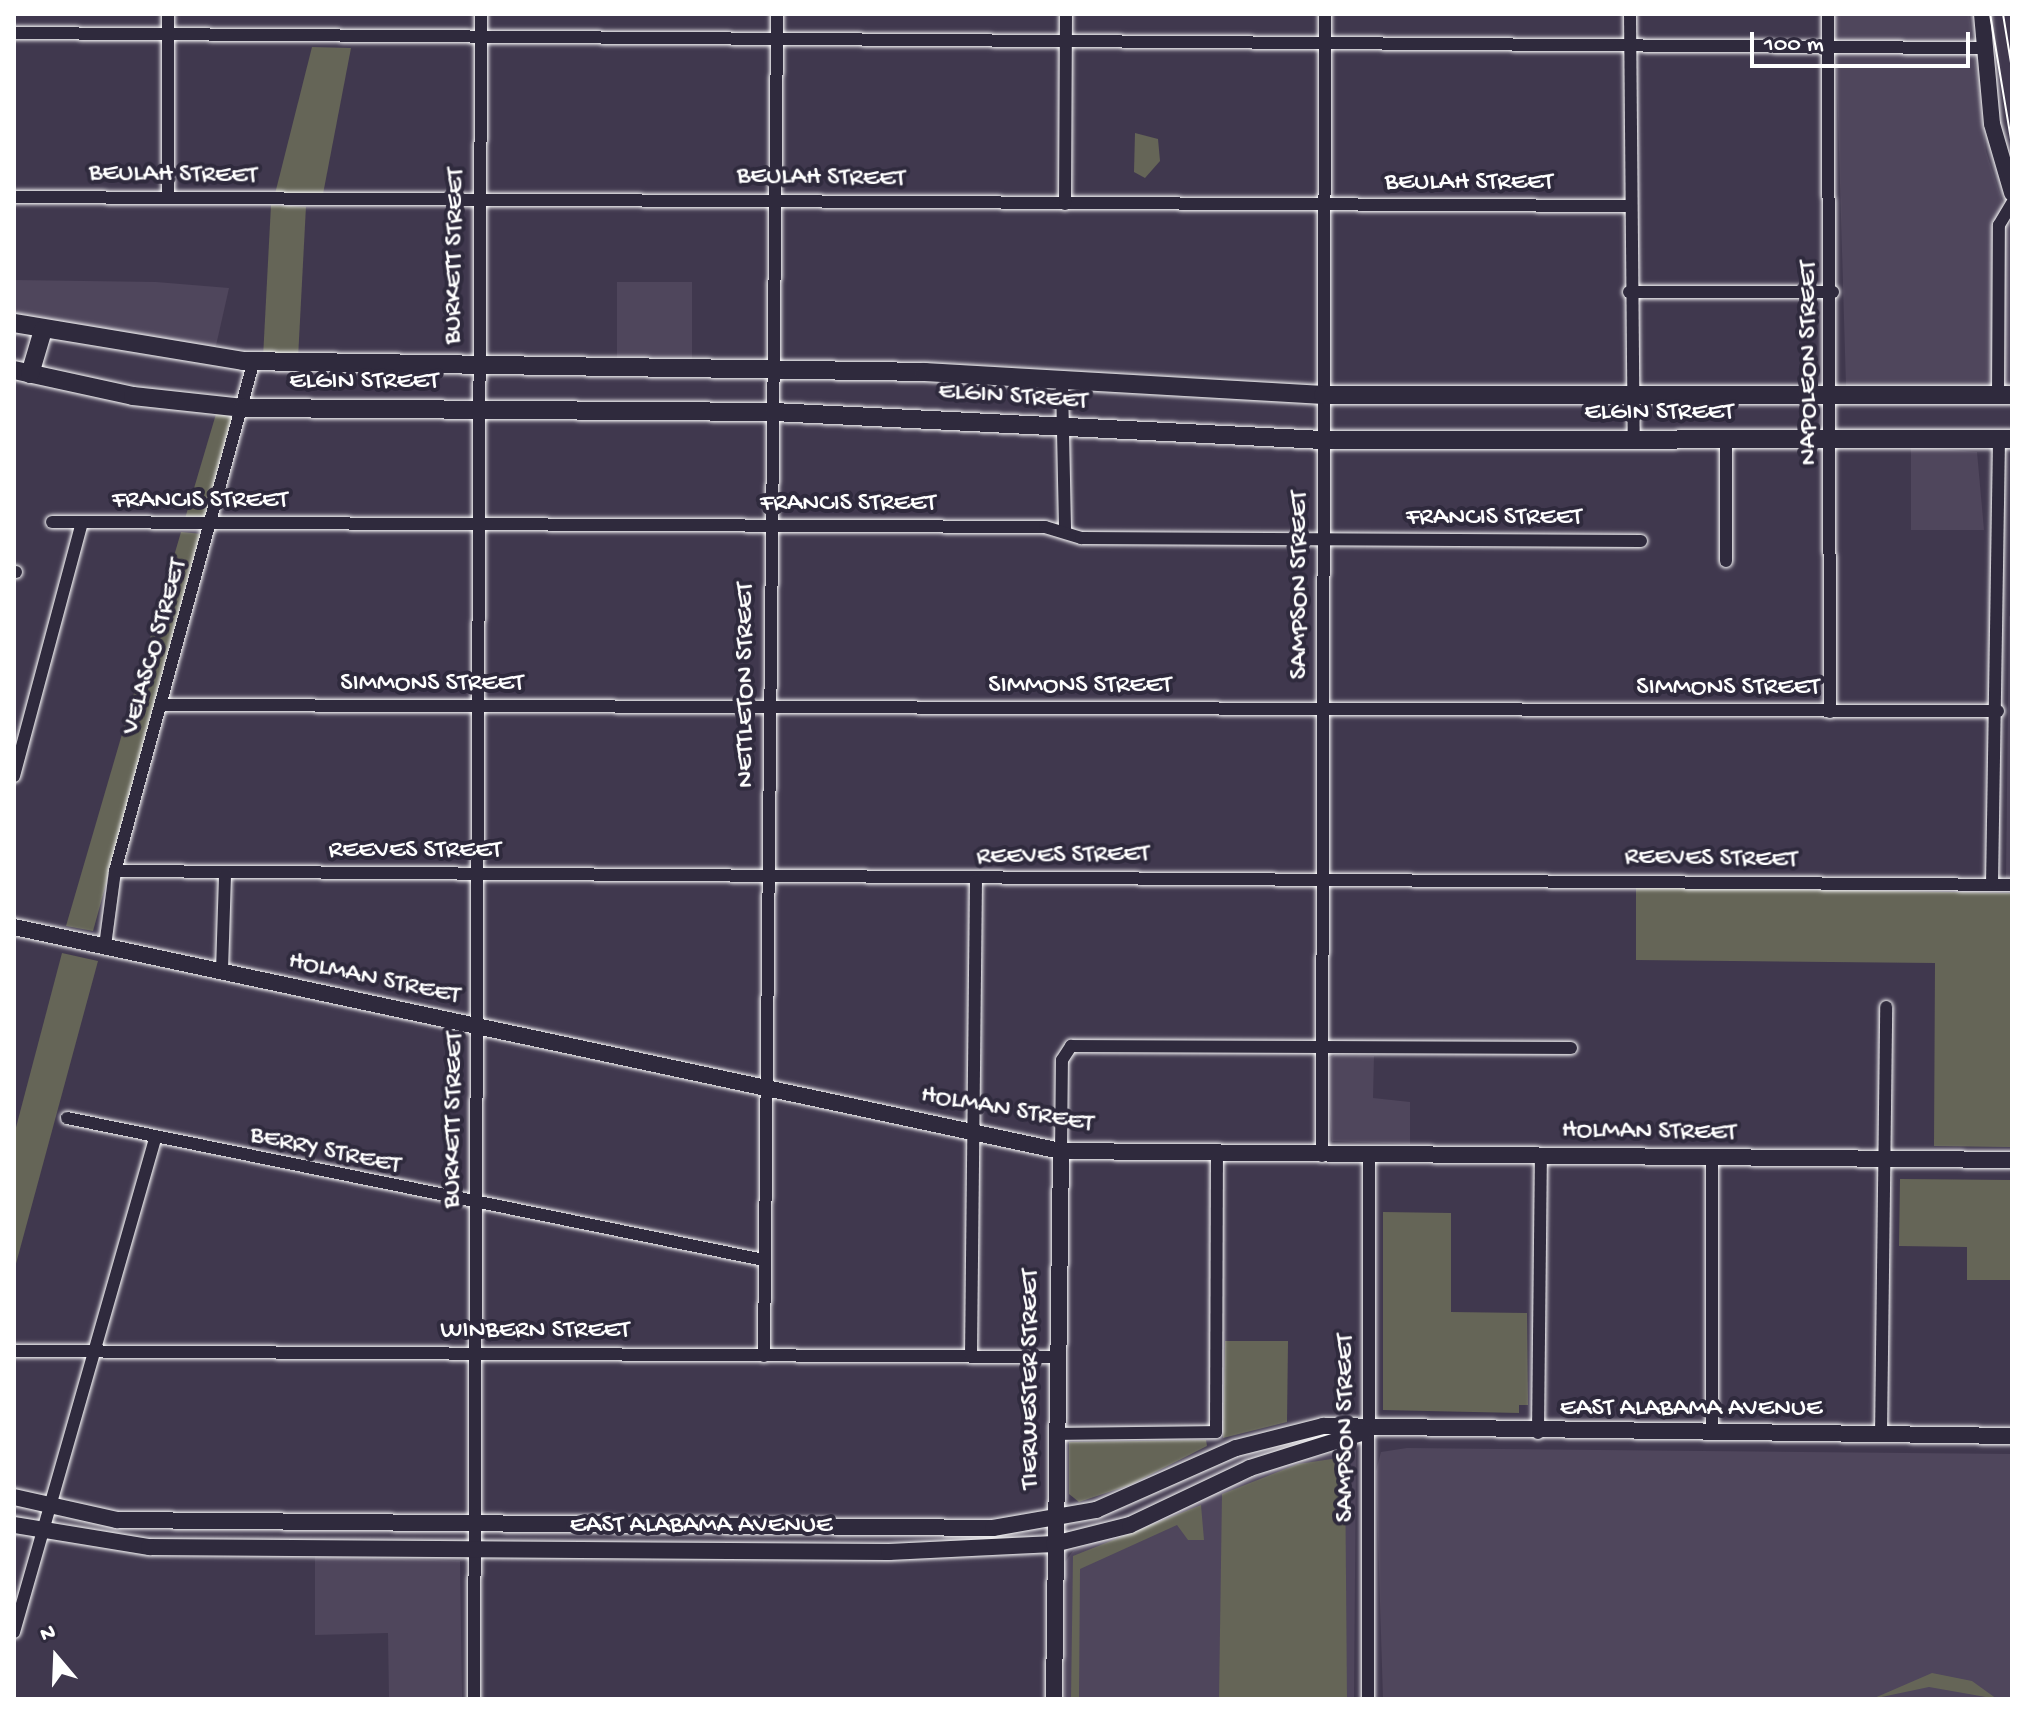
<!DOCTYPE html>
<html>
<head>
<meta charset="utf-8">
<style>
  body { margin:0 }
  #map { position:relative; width:2026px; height:1713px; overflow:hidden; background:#40384e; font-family:"Gochi Hand",sans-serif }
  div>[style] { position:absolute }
  .built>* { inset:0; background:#4f465c; transform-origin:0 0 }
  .green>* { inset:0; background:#656557; transform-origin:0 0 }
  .roads { filter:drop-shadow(0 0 2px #fff) drop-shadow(0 0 2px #fff) }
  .street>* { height:12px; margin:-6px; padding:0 6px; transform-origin:6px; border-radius:6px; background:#2f2a3d }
  .secondary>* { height:16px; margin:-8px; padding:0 8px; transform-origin:8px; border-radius:8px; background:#2f2a3d }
  .primary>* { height:18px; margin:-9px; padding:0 9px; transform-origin:9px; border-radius:9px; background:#2f2a3d }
  .tram>* { height:2px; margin:-1px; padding:0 1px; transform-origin:1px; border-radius:1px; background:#fff }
  span { translate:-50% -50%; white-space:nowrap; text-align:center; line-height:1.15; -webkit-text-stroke:8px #2f2a3d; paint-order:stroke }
  .street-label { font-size:26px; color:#fff }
  .frame { position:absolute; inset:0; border:16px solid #fff; pointer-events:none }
  .north { position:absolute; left:16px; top:1617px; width:80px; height:80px; -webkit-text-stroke:6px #2f2a3d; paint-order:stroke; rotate:341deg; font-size:22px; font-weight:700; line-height:32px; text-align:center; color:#fff }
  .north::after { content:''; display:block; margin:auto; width:28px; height:36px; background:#fff; clip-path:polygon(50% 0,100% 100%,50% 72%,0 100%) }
  .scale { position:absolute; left:1750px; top:32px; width:220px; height:36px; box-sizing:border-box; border:4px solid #fff; border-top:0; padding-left:10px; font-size:24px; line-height:28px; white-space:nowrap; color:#fff; -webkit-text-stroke:6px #2f2a3d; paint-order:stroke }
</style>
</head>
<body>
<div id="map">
  <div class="built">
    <i style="clip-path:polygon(1835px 14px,1969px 14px,1986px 151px,2012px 232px,2012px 386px,1846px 386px)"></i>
    <i style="clip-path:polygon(14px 280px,156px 282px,229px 288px,215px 350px,14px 317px)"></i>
    <i style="left:617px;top:282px;width:75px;height:77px"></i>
    <i style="clip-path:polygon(1911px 447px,1977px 452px,1984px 530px,1911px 530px)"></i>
    <i style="clip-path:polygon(2009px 616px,2012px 617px,2012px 878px,2006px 878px)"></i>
    <i style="clip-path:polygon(1335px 1055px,1374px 1056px,1373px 1098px,1410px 1102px,1410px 1144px,1332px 1141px,1326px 1060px)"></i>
    <i style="clip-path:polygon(1407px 1448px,2012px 1454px,2012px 1699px,1383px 1699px,1376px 1471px,1381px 1452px)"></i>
    <i style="clip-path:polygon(1356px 1450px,1354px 1699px,1065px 1699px,1065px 1562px,1073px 1551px,1293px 1461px)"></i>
    <i style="clip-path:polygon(315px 1556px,460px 1561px,462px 1699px,389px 1699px,388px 1633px,315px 1635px)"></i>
  </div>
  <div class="green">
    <i style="clip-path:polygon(312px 47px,351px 48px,323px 194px,275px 194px)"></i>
    <i style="clip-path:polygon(1135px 133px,1158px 139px,1160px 161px,1145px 178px,1134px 172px)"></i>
    <i style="left:271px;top:205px;width:35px;height:155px;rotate:3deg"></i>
    <i style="clip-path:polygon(216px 414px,236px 417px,207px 521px,184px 522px)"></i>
    <i style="clip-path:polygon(181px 532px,203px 534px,93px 931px,66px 926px)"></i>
    <i style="clip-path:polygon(1636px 887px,2012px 893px,2012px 1147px,1934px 1146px,1935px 963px,1636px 960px)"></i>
    <i style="clip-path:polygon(62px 953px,98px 961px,14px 1271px,14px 1135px)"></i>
    <i style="clip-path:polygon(1900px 1179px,2012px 1180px,2012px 1280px,1967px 1280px,1967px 1247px,1899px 1246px)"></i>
    <i style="clip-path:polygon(1383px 1212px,1451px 1213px,1451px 1312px,1527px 1313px,1528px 1405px,1519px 1405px,1519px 1413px,1383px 1410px)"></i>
    <i style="clip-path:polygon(1225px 1341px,1288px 1341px,1287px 1422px,1223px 1438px)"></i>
    <i style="clip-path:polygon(1206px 1440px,1207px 1446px,1130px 1485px,1079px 1502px,1069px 1494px,1069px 1442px)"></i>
    <i style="clip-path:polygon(1345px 1457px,1347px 1699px,1219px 1699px,1222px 1494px,1298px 1464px)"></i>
    <i style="clip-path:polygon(1201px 1505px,1204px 1540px,1188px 1540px,1177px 1525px,1080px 1569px,1079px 1699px,1071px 1699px,1073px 1556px)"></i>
    <i style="clip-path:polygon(1932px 1673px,1972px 1681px,1997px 1699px,1929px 1687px,1872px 1699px)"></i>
  </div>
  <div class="roads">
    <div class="street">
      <i style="left:1630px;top:14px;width:425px;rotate:89.5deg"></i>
      <i style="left:1828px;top:14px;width:698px;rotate:89.84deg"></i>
      <i style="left:14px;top:33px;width:1968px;rotate:0.44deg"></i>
      <i style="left:14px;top:197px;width:1613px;rotate:0.32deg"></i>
      <i style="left:168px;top:198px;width:184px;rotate:-90deg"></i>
      <i style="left:1065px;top:204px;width:190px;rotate:-89.7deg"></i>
      <i style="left:1629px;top:292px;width:204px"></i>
      <i style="left:1062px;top:384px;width:148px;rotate:88.8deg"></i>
      <i style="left:1998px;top:395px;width:170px;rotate:-89.7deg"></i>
      <i style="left:1999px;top:225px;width:26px;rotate:-59deg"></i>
      <i style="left:1726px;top:441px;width:120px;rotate:90deg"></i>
      <i style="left:52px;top:522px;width:993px;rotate:0.29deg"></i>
      <i style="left:1045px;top:527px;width:38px;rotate:17deg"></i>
      <i style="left:1081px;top:538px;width:560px;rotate:0.31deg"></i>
      <i style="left:14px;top:572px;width:2px"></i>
      <i style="left:162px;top:705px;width:1836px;rotate:0.19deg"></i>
      <i style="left:14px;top:776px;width:262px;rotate:-75deg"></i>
      <i style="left:115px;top:871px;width:1897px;rotate:0.42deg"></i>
      <i style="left:1992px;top:885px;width:445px;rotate:-89.1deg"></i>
      <i style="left:105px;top:946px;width:76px;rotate:-82.4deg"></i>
      <i style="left:115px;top:871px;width:530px;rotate:-74.78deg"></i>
      <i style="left:222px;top:971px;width:98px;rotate:-88.2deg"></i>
      <i style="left:67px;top:1118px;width:711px;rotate:11.52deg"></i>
      <i style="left:1061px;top:1151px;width:91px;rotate:-89.4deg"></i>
      <i style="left:1062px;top:1060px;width:17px;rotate:-57deg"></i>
      <i style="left:1071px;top:1046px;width:500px;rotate:0.23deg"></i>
      <i style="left:1322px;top:1156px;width:1142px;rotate:-89.85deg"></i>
      <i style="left:1712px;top:1158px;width:274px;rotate:90deg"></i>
      <i style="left:14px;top:1351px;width:1042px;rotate:0.33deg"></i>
      <i style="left:764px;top:1356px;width:1342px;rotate:-89.44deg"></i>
      <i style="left:971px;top:1356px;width:476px;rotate:-89.4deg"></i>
      <i style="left:1538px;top:1433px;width:278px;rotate:-89.4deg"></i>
      <i style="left:1056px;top:1434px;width:160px;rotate:-0.7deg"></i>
      <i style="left:1216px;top:1432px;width:275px;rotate:-89.8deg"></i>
      <i style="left:1881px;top:1435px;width:428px;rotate:-89.3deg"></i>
      <i style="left:14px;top:1632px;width:513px;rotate:-74.04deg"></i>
      <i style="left:474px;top:1699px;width:1685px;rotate:-89.76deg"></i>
      <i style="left:1368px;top:1699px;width:542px;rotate:-89.89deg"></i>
    </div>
    <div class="secondary">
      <i style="left:1982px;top:14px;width:110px;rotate:84.8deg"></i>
      <i style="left:1992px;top:124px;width:72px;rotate:73.8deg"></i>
      <i style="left:14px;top:927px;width:1071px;rotate:12.08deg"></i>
      <i style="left:1061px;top:1151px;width:951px;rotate:0.54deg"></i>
      <i style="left:14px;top:1497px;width:106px;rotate:12.6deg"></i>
      <i style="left:117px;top:1520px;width:876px;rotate:0.52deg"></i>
      <i style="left:993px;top:1528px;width:105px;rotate:-9.9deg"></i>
      <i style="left:1096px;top:1510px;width:153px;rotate:-23.9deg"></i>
      <i style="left:1236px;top:1448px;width:90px;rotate:-14.2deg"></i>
      <i style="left:1323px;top:1426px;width:689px;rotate:0.83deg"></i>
      <i style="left:14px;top:1525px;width:137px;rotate:9.3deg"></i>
      <i style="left:149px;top:1547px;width:740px;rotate:0.39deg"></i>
      <i style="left:889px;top:1552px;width:165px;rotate:-2.8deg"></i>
      <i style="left:1054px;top:1544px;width:78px;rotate:-14deg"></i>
      <i style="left:1130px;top:1525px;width:133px;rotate:-25.4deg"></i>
      <i style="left:1250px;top:1468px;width:120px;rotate:-17.5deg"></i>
      <i style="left:1054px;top:1699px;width:548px;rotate:-89.27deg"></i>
    </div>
    <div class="primary">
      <i style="left:14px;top:323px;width:232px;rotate:9.4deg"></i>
      <i style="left:243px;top:361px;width:682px;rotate:0.92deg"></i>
      <i style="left:925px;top:372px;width:399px;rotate:3.3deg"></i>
      <i style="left:1323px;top:395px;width:689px"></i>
      <i style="left:14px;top:370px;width:122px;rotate:12.3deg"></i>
      <i style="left:133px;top:396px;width:111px;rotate:6.2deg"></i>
      <i style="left:243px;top:408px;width:531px;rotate:0.43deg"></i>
      <i style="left:774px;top:412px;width:550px;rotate:2.92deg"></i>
      <i style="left:1323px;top:440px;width:689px;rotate:-0.08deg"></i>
      <i style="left:30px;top:374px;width:46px;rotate:-73.5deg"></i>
    </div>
  </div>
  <div class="tram">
    <i style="left:1990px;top:14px;width:133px;rotate:80.5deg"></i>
    <i style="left:2003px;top:14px;width:56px;rotate:80.7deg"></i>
  </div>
  <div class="street-label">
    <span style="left:173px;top:176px;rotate:1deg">BEULAH STREET</span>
    <span style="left:821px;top:179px;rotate:1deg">BEULAH STREET</span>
    <span style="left:1469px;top:184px">BEULAH STREET</span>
    <span style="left:456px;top:256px;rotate:-89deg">BURKETT STREET</span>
    <span style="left:1810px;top:363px;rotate:-90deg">NAPOLEON STREET</span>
    <span style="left:364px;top:383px">ELGIN STREET</span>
    <span style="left:1013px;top:398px;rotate:4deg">ELGIN STREET</span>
    <span style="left:1659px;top:414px">ELGIN STREET</span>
    <span style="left:200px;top:502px">FRANCIS STREET</span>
    <span style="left:848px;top:505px">FRANCIS STREET</span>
    <span style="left:1494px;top:519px">FRANCIS STREET</span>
    <span style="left:1301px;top:585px;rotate:-90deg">SAMPSON STREET</span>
    <span style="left:156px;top:647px;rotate:-74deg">VELASCO STREET</span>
    <span style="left:432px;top:685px">SIMMONS STREET</span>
    <span style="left:747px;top:685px;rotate:-90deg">NETTLETON STREET</span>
    <span style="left:1080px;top:687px">SIMMONS STREET</span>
    <span style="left:1728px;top:689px">SIMMONS STREET</span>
    <span style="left:415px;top:852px">REEVES STREET</span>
    <span style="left:1063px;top:857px;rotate:-1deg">REEVES STREET</span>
    <span style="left:1711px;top:860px;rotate:1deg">REEVES STREET</span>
    <span style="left:374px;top:980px;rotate:12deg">HOLMAN STREET</span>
    <span style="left:1007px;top:1111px;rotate:10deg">HOLMAN STREET</span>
    <span style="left:455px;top:1120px;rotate:-89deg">BURKETT STREET</span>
    <span style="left:1649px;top:1133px;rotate:1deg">HOLMAN STREET</span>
    <span style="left:325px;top:1152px;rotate:12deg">BERRY STREET</span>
    <span style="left:535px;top:1332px">WINBERN STREET</span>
    <span style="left:1032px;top:1379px;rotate:-90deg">TIERWESTER STREET</span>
    <span style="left:1691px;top:1410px">EAST ALABAMA AVENUE</span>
    <span style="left:1347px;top:1428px;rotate:-90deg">SAMPSON STREET</span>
    <span style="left:701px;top:1527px">EAST ALABAMA AVENUE</span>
  </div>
  <div class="frame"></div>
  <div class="north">N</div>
  <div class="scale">100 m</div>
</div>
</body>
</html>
